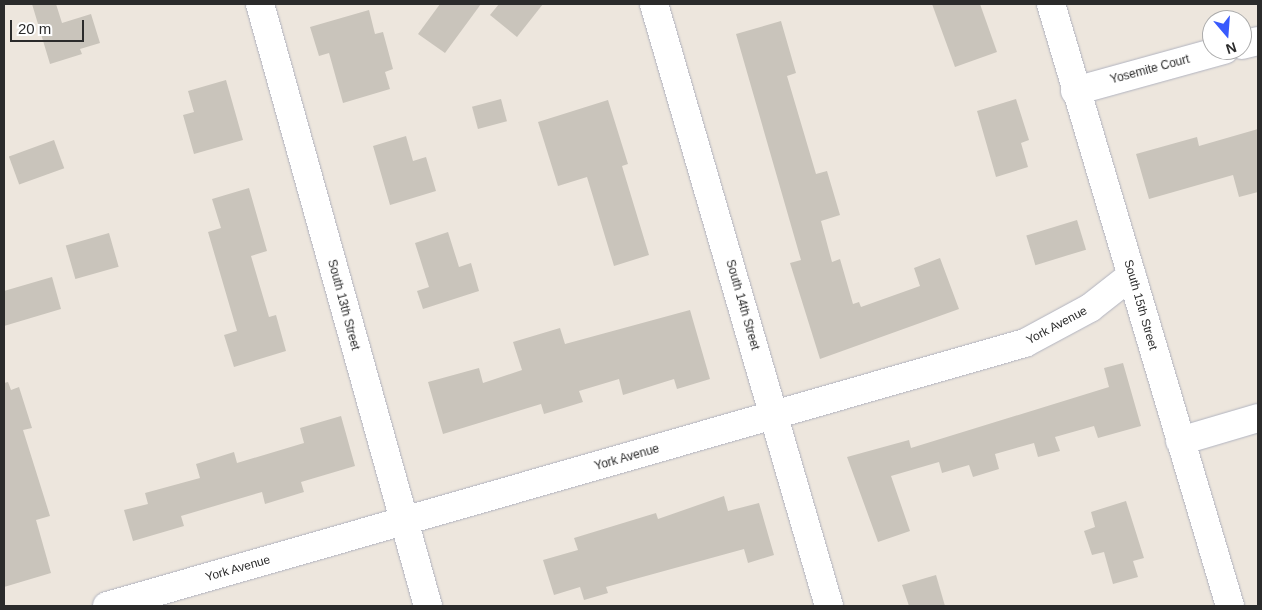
<!DOCTYPE html>
<html>
<head>
<meta charset="utf-8">
<style>
  body { margin:0 }
  #map { position:relative; width:1262px; height:610px; overflow:hidden; background:#ede6dd; font-family:Arial,sans-serif }
  div>[style] { position:absolute }
  .building>* { inset:0; background:#c9c4bb; transform-origin:0 0 }
  .roads { filter:drop-shadow(0 0 1px #b1b3bf) drop-shadow(0 0 1px #b1b3bf) }
  .minor>* { height:28px; margin:-14px; padding:0 14px; transform-origin:14px; border-radius:14px; background:#fff }
  span { translate:-50% -50%; white-space:nowrap; text-align:center; line-height:1.15; -webkit-text-stroke:4px #fff; paint-order:stroke }
  .street-label { font-size:12px; color:#2b2b2b }
  .frame { position:absolute; inset:0; border:5px solid #2b2b2b; pointer-events:none }
  .north { position:absolute; left:1202px; top:10px; width:50px; height:50px; box-sizing:border-box; background:#fff; border:1px solid #aaa; border-radius:50%; rotate:162deg; font-size:14px; font-weight:700; line-height:20px; text-align:center; color:#2b2b2b }
  .north::after { content:''; display:block; margin:auto; width:18px; height:22px; background:#395afd; clip-path:polygon(50% 0,100% 100%,50% 72%,0 100%) }
  .scale { position:absolute; left:10px; top:20px; width:74px; height:22px; box-sizing:border-box; border:2px solid #2b2b2b; border-top:0; padding-left:6px; font-size:15px; line-height:18px; white-space:nowrap; color:#2b2b2b; -webkit-text-stroke:4px #fff; paint-order:stroke }
</style>
</head>
<body>
<div id="map">
  <div class="building">
    <i style="clip-path:polygon(32px 4px,56px 4px,62px 23px,91px 14px,100px 43px,80px 49px,82px 54px,50px 64px)"></i>
    <i style="clip-path:polygon(440px 4px,481px 4px,445px 53px,418px 34px)"></i>
    <i style="clip-path:polygon(499px 4px,543px 4px,517px 37px,490px 15px)"></i>
    <i style="clip-path:polygon(932px 4px,980px 4px,997px 52px,955px 67px)"></i>
    <i style="clip-path:polygon(369px 10px,375px 34px,383px 32px,393px 69px,385px 72px,390px 89px,343px 103px,329px 53px,319px 56px,310px 27px)"></i>
    <i style="clip-path:polygon(781px 21px,796px 73px,787px 76px,816px 174px,827px 171px,840px 215px,821px 221px,832px 262px,840px 259px,853px 304px,859px 302px,861px 307px,920px 286px,914px 268px,940px 258px,959px 309px,820px 359px,790px 263px,801px 260px,736px 34px)"></i>
    <i style="clip-path:polygon(226px 80px,243px 140px,194px 154px,183px 115px,194px 112px,188px 91px)"></i>
    <i style="left:501px;top:99px;width:23px;height:30px;rotate:75deg"></i>
    <i style="clip-path:polygon(1016px 99px,1029px 140px,1021px 143px,1028px 167px,996px 177px,977px 111px)"></i>
    <i style="clip-path:polygon(608px 100px,628px 164px,622px 166px,649px 255px,614px 266px,587px 177px,558px 186px,538px 122px)"></i>
    <i style="clip-path:polygon(1258px 129px,1258px 192px,1239px 197px,1233px 175px,1149px 199px,1136px 154px,1197px 137px,1199px 146px)"></i>
    <i style="clip-path:polygon(406px 136px,413px 161px,426px 157px,436px 191px,390px 205px,373px 146px)"></i>
    <i style="left:54px;top:140px;width:30px;height:48px;rotate:70deg"></i>
    <i style="clip-path:polygon(249px 188px,267px 251px,251px 256px,269px 317px,276px 315px,286px 351px,234px 367px,224px 335px,237px 331px,208px 232px,221px 228px,212px 199px)"></i>
    <i style="left:1077px;top:220px;width:31px;height:53px;rotate:73deg"></i>
    <i style="clip-path:polygon(448px 232px,459px 267px,471px 263px,479px 291px,423px 309px,417px 291px,429px 287px,415px 243px)"></i>
    <i style="left:109px;top:233px;width:35px;height:45px;rotate:74deg"></i>
    <i style="clip-path:polygon(52px 277px,61px 309px,4px 326px,4px 291px)"></i>
    <i style="clip-path:polygon(690px 310px,710px 379px,677px 389px,674px 379px,623px 395px,619px 379px,579px 391px,583px 402px,544px 414px,541px 404px,443px 434px,428px 382px,479px 368px,483px 383px,522px 370px,513px 342px,560px 328px,565px 344px)"></i>
    <i style="clip-path:polygon(1123px 363px,1141px 426px,1098px 438px,1094px 426px,1055px 437px,1060px 451px,1038px 457px,1034px 443px,995px 454px,999px 469px,973px 477px,969px 465px,942px 473px,939px 462px,891px 476px,910px 531px,878px 542px,847px 457px,909px 440px,911px 448px,1109px 387px,1104px 368px)"></i>
    <i style="clip-path:polygon(8px 382px,11px 390px,19px 387px,32px 428px,23px 430px,50px 516px,36px 520px,51px 573px,4px 587px,4px 383px)"></i>
    <i style="clip-path:polygon(341px 416px,355px 466px,301px 482px,304px 492px,265px 504px,262px 492px,181px 516px,184px 526px,133px 541px,124px 510px,148px 504px,145px 493px,200px 478px,196px 464px,234px 452px,237px 463px,304px 443px,300px 428px)"></i>
    <i style="clip-path:polygon(724px 496px,728px 511px,759px 503px,774px 555px,748px 563px,744px 549px,606px 587px,608px 593px,584px 600px,580px 587px,554px 595px,543px 560px,578px 550px,574px 538px,656px 513px,658px 519px)"></i>
    <i style="clip-path:polygon(1126px 501px,1144px 558px,1133px 561px,1138px 577px,1113px 584px,1104px 552px,1092px 555px,1084px 531px,1095px 527px,1091px 512px)"></i>
    <i style="clip-path:polygon(936px 575px,945px 606px,909px 606px,902px 585px)"></i>
  </div>
  <div class="roads">
    <div class="minor">
      <i style="left:260px;top:4px;width:625px;rotate:74.41deg"></i>
      <i style="left:654px;top:4px;width:627px;rotate:73.79deg"></i>
      <i style="left:1051px;top:4px;width:628px;rotate:73.44deg"></i>
      <i style="left:1242px;top:45px;width:16px;rotate:-14deg"></i>
      <i style="left:1075px;top:91px;width:155px;rotate:-15.4deg"></i>
      <i style="left:1180px;top:441px;width:81px;rotate:-16.4deg"></i>
      <i style="left:107px;top:606px;width:955px;rotate:-15.99deg"></i>
      <i style="left:1025px;top:343px;width:74px;rotate:-28.3deg"></i>
      <i style="left:1090px;top:308px;width:53px;rotate:-38.2deg"></i>
    </div>
  </div>
  <div class="street-label">
    <span style="left:1150px;top:70px;rotate:-15deg">Yosemite Court</span>
    <span style="left:343px;top:305px;rotate:75deg">South 13th Street</span>
    <span style="left:742px;top:305px;rotate:74deg">South 14th Street</span>
    <span style="left:1140px;top:305px;rotate:74deg">South 15th Street</span>
    <span style="left:1057px;top:326px;rotate:-28deg">York Avenue</span>
    <span style="left:627px;top:458px;rotate:-16deg">York Avenue</span>
    <span style="left:238px;top:569px;rotate:-16deg">York Avenue</span>
  </div>
  <div class="frame"></div>
  <div class="north">N</div>
  <div class="scale">20 m</div>
</div>
</body>
</html>
